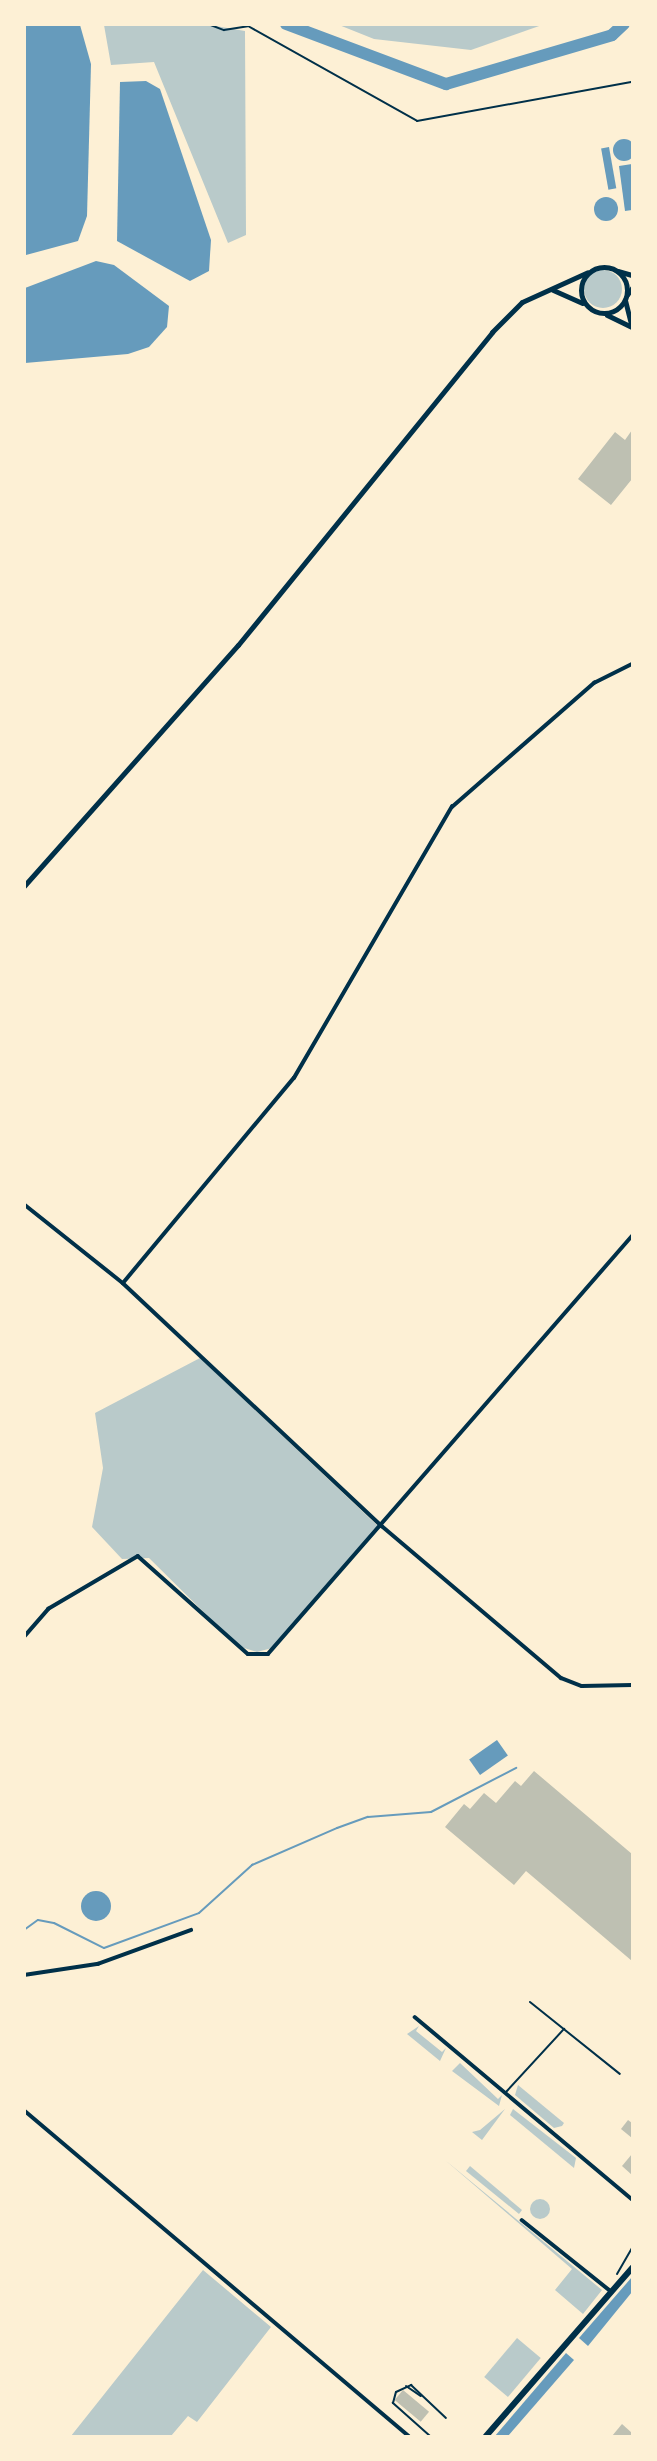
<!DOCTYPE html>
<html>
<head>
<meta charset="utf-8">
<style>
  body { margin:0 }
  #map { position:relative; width:657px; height:2461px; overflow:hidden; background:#fdf0d5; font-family:Overpass,sans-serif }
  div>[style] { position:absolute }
  .green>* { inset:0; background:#b9caca; transform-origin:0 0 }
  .round { border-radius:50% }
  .water>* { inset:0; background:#669bbc; transform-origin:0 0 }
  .stream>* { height:2px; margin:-1px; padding:0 1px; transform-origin:1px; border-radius:1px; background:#669bbc }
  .river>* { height:12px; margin:-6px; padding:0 6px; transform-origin:6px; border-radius:6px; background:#669bbc }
  .building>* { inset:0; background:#bec0b2; transform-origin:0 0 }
  .path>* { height:2px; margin:-1px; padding:0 1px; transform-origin:1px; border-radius:1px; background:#003049 }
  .service>* { height:2px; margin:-1px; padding:0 1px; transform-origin:1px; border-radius:1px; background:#003049 }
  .minor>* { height:3.5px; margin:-1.75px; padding:0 1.75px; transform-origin:1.75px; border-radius:1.75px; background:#003049 }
  .tertiary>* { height:4.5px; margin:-2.25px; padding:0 2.25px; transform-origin:2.25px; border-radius:2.25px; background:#003049 }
  .secondary>* { height:5px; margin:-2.5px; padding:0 2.5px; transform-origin:2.5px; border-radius:2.5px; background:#003049 }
  .secondary>.ring { margin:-2.5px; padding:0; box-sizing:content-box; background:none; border:5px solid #003049; border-radius:50% }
  .primary>* { height:6px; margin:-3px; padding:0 3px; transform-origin:3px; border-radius:3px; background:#003049 }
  span { translate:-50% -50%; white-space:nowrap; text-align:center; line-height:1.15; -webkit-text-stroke:7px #fdf0d5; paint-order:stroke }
  .frame { position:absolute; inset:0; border:26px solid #fdf0d5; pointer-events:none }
</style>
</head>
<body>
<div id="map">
  <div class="green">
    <i style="clip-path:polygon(204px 24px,245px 31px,246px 235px,228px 243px,154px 62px,111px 65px,104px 25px)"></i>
    <i style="clip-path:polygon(339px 25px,542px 24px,542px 25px,471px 50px,374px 39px)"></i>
    <i class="round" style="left:584px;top:270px;width:38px;height:38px"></i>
    <i style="clip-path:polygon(200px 1358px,380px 1528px,272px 1648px,257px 1652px,238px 1646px,149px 1558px,122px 1559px,92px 1527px,103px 1468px,95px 1413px)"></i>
    <i style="clip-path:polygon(419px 2026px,416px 2031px,442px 2052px,446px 2048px,440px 2061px,407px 2034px)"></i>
    <i style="clip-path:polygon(460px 2063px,498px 2099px,502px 2095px,499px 2106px,452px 2071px)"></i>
    <i style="clip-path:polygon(518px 2085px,564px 2123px,562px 2126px,554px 2128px,515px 2095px)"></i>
    <i style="clip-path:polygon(505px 2109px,482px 2140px,472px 2132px,480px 2130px)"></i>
    <i style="clip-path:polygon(513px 2109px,576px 2158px,574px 2168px,510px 2115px)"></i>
    <i style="clip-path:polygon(445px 2160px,602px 2290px,583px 2314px,555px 2290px,572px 2269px)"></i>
    <i style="clip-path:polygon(470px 2166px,522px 2210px,519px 2214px,466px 2171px)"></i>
    <i class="round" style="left:530px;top:2199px;width:20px;height:20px"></i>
    <i style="clip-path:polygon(203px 2270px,271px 2327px,197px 2422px,188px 2416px,171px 2436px,71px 2436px)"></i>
    <i style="left:517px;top:2338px;width:31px;height:51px;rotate:40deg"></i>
  </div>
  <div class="water">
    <i style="clip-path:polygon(25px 24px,80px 25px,91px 64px,87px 216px,78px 241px,26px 255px)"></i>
    <i style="clip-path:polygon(146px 81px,160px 89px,211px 240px,209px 271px,190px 281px,117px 241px,120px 82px)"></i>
    <i class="round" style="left:613px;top:139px;width:22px;height:22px"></i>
    <i style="left:609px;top:147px;width:42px;height:8px;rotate:80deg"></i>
    <i style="clip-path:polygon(632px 164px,632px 210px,625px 211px,619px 166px)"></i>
    <i class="round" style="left:594px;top:197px;width:24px;height:24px"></i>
    <i style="clip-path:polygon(96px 261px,114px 265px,169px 306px,167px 327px,149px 347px,128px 354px,25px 363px,25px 288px)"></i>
    <i style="left:497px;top:1740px;width:19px;height:34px;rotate:55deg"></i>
    <i class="round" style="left:81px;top:1891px;width:30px;height:30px"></i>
    <i style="clip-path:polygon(632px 2277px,632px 2292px,588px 2346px,579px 2338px)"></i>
    <i style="clip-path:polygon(566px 2353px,574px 2360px,508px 2436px,495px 2436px)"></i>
  </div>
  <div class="stream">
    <i style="left:24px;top:1930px;width:17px;rotate:-36deg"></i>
    <i style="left:38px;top:1920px;width:16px;rotate:11deg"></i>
    <i style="left:54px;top:1923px;width:56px;rotate:26.6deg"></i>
    <i style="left:104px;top:1948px;width:101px;rotate:-20.2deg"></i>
    <i style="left:199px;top:1913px;width:72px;rotate:-42.2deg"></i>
    <i style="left:252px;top:1865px;width:93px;rotate:-23.5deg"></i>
    <i style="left:337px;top:1828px;width:33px;rotate:-20deg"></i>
    <i style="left:368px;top:1817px;width:63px;rotate:-4.5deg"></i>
    <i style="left:431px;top:1812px;width:96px;rotate:-27.4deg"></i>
  </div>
  <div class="river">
    <i style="left:286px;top:24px;width:171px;rotate:20.6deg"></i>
    <i style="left:446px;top:84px;width:173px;rotate:-16.4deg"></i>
    <i style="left:612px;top:35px;width:16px;rotate:-43deg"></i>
  </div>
  <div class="building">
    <i style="clip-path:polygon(632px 430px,632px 479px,611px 505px,578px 479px,615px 432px,625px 440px)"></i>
    <i style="clip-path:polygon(534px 1771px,632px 1854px,632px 1961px,526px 1871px,514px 1885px,445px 1827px,464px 1804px,470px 1809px,484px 1793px,496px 1803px,515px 1781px,521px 1786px)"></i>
    <i style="clip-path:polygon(628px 2120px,632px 2123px,632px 2138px,621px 2129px)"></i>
    <i style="clip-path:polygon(632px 2154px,632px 2175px,622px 2166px)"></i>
    <i style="left:403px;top:2390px;width:34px;height:13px;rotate:40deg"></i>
    <i style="clip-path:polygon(622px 2424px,632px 2433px,632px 2436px,612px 2436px)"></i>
  </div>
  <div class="path">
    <i style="left:208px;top:24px;width:17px;rotate:21deg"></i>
    <i style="left:224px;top:30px;width:24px;rotate:-9deg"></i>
    <i style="left:248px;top:26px;width:194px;rotate:29.3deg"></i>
    <i style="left:417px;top:121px;width:219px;rotate:-10.3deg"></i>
    <i style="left:617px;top:2274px;width:30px;rotate:-60deg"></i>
  </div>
  <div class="service">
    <i style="left:530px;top:2002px;width:115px;rotate:38.7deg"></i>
    <i style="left:506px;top:2092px;width:86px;rotate:-47.4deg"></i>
    <i style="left:406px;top:2386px;width:18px;rotate:34deg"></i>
    <i style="left:430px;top:2436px;width:50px;rotate:-138.3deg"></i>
    <i style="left:393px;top:2403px;width:11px;rotate:-75deg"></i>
    <i style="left:396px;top:2392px;width:17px;rotate:-25deg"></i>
    <i style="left:411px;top:2385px;width:48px;rotate:43.3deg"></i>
  </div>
  <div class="minor">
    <i style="left:24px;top:1204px;width:127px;rotate:38.6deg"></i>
    <i style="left:123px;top:1283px;width:355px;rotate:43.2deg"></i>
    <i style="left:382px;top:1526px;width:235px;rotate:40.3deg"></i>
    <i style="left:561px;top:1678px;width:22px;rotate:21deg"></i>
    <i style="left:582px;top:1686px;width:50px;rotate:-1.1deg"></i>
    <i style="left:123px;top:1283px;width:267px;rotate:-50.2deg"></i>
    <i style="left:294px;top:1078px;width:314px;rotate:-59.8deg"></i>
    <i style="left:452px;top:807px;width:189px;rotate:-41.1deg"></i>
    <i style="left:594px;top:683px;width:42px;rotate:-26.6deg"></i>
    <i style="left:24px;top:1637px;width:37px;rotate:-49deg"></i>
    <i style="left:48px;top:1609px;width:104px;rotate:-30.5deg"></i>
    <i style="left:138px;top:1556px;width:147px;rotate:41.7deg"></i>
    <i style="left:248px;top:1654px;width:20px"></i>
    <i style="left:268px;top:1654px;width:554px;rotate:-48.95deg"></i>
    <i style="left:24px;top:1975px;width:75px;rotate:-8.5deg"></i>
    <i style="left:98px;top:1964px;width:99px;rotate:-20.1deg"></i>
    <i style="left:415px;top:2017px;width:283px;rotate:40deg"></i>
    <i style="left:24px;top:2110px;width:504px;rotate:40.26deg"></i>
    <i style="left:522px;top:2220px;width:115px;rotate:38.7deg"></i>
  </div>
  <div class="tertiary">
    <i style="left:618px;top:271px;width:15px;rotate:16deg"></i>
    <i style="left:627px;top:295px;width:9px;rotate:-54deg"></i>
  </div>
  <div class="secondary">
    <i class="ring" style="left:581px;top:267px;width:41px;height:41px"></i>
    <i style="left:553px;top:290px;width:32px;rotate:24deg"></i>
    <i style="left:625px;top:300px;width:25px;rotate:76deg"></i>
    <i style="left:607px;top:315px;width:28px;rotate:26deg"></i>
    <i style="left:24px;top:886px;width:322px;rotate:-48.4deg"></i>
    <i style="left:238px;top:645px;width:403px;rotate:-50.9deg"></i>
    <i style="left:492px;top:332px;width:42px;rotate:-45deg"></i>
    <i style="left:522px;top:302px;width:72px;rotate:-24.4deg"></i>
  </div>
  <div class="primary">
    <i style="left:486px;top:2436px;width:223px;rotate:-49deg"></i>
  </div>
  <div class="frame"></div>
</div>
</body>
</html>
